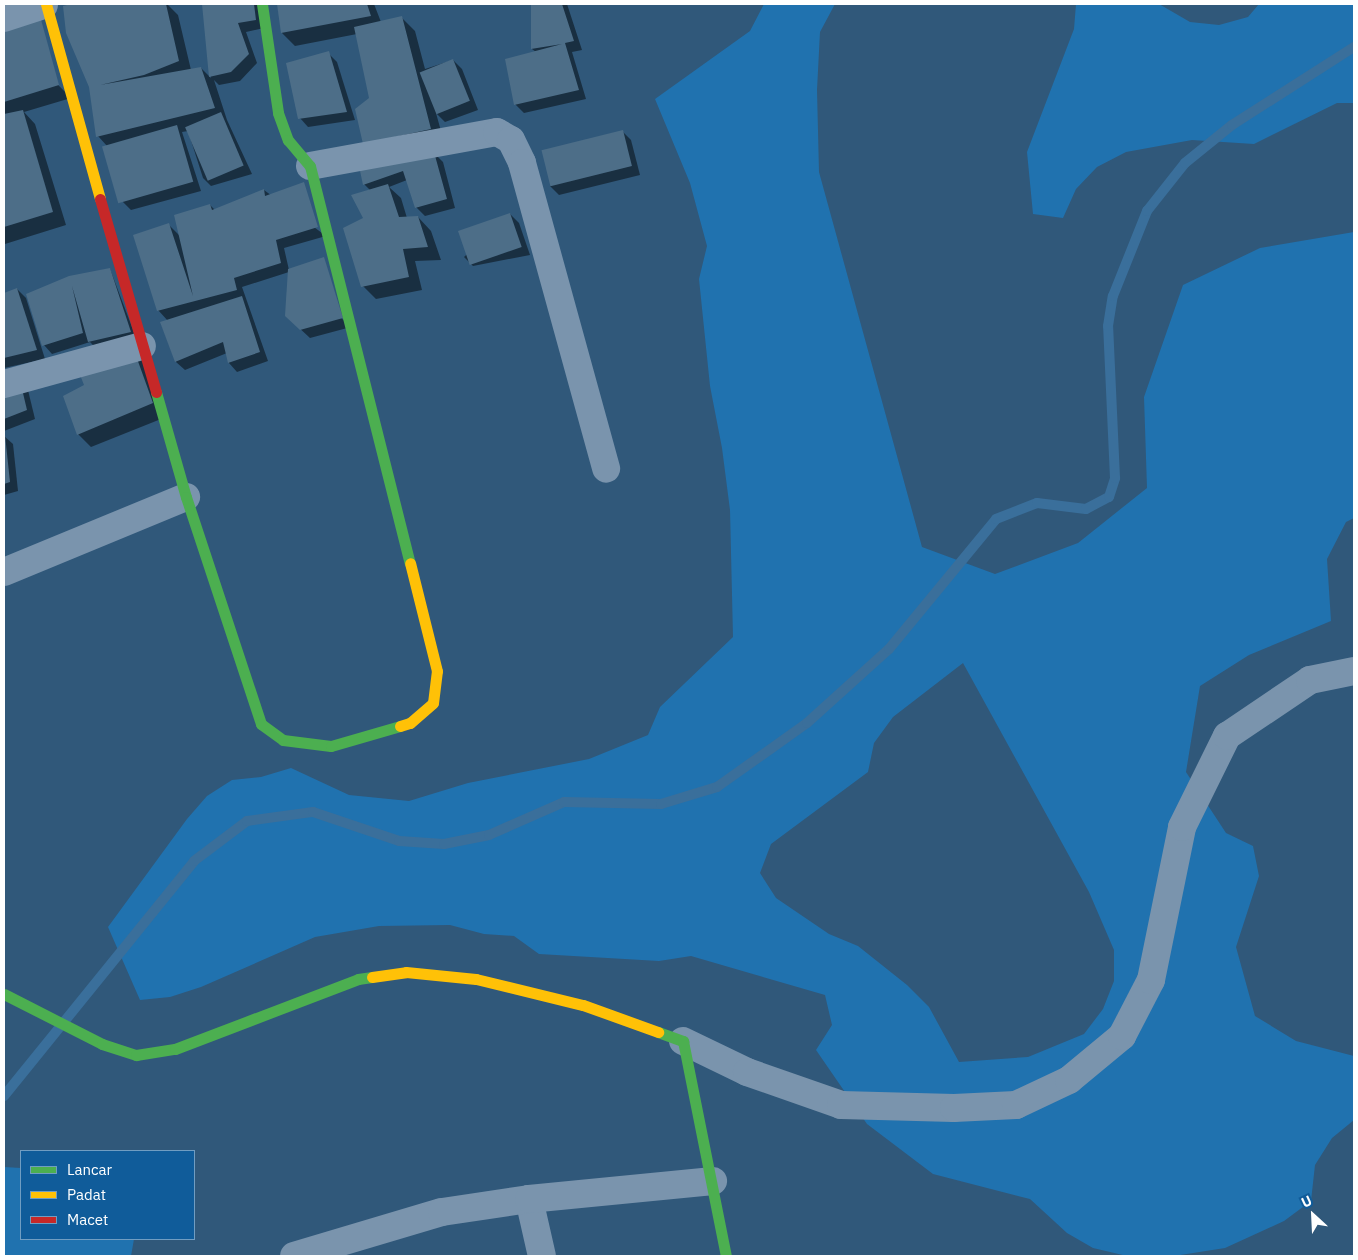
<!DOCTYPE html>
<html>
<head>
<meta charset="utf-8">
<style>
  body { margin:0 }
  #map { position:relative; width:1358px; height:1260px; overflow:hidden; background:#30587a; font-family:"IBM Plex Sans",sans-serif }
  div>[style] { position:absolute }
  .green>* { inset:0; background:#2072af }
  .shadow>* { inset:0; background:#0007 }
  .stream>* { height:10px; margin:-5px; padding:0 5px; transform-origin:5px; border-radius:5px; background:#3a6f9b }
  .building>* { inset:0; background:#4d6e88; transform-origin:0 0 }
  .street>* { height:28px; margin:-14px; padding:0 14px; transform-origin:14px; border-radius:14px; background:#7a94ad }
  .fast>* { height:11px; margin:-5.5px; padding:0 5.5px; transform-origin:5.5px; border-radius:5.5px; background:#4caf50 }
  .slow>* { height:11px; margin:-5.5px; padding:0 5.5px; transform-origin:5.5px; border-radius:5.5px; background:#ffc107 }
  .jam>* { height:11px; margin:-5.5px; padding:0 5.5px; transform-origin:5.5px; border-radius:5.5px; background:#c62828 }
  span { translate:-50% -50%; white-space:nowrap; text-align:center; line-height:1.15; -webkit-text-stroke:4px #105c9a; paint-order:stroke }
  .frame { position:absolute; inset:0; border:5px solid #fff; pointer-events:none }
  .legend { position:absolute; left:20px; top:1150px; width:175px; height:90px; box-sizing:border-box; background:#105c9a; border:1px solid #709dc2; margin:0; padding:6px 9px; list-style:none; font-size:15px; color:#fff }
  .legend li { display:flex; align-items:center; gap:10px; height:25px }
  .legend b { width:25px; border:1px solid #709dc2 }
  .north { position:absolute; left:1288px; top:1190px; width:50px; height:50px; -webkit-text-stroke:4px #105c9a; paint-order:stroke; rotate:335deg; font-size:14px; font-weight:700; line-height:20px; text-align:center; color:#fff }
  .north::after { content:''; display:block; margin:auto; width:18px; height:22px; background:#fff; clip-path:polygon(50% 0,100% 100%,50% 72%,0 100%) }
</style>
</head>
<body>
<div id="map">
  <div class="green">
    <i style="clip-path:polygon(evenodd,764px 4px,835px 4px,820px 32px,817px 90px,819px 172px,922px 547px,995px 574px,1078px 543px,1147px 488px,1144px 397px,1183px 285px,1260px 248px,1354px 232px,1354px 518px,1346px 522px,1327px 559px,1331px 621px,1249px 655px,1200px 686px,1186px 772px,1226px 833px,1253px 846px,1259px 876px,1236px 947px,1255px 1016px,1296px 1041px,1354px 1056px,1354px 1120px,1332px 1138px,1315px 1165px,1311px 1201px,1284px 1221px,1225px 1248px,1174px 1256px,1127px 1256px,1093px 1248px,1067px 1233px,1030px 1199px,933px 1174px,867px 1124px,816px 1050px,832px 1025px,825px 995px,691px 956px,659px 961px,539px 954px,514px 936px,484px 934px,450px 925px,379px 926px,315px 937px,201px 987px,170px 997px,140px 1000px,108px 927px,187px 819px,207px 796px,232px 780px,261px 777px,291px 768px,349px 795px,409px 801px,468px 783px,589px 759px,648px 735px,660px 707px,733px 637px,730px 510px,722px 448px,710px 386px,699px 279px,707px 246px,690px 183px,655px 99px,750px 31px,764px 4px,963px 663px,1089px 892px,1114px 950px,1114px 981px,1103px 1009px,1084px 1034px,1028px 1057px,959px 1062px,929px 1007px,907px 985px,858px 946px,829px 934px,776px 898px,760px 873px,771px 844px,868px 772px,874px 743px,893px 717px,963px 663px)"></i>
    <i style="clip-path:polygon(1076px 4px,1159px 4px,1190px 22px,1219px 25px,1248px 17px,1259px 4px,1354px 4px,1354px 103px,1337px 103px,1254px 144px,1192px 140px,1126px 152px,1097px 167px,1076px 189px,1063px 218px,1033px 214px,1027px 152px,1074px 29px)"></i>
    <i style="clip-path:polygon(4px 1167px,21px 1168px,21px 1239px,134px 1239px,131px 1256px,4px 1256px)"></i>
  </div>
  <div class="shadow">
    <i style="clip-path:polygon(76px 4px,167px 4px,178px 15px,191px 70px,201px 68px,211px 78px,203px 4px,260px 4px,264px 28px,246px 32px,257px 63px,240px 81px,219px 85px,214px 80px,227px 120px,252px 174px,211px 186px,203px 178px,188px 131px,182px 132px,201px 191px,131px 210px,122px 201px,107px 146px,98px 136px,90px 87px,65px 7px)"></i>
    <i style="clip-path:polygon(278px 4px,374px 4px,381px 22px,402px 18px,415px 31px,425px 69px,453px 60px,462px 69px,478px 110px,445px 122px,436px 113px,444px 142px,377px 157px,370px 98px,357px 34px,295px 46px,282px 33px)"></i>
    <i style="clip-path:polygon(532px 4px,567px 4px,582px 50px,572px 52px,586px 99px,524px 113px,515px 104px,536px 52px,532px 49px)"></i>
    <i style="clip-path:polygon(4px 30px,71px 98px,24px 112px,35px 124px,66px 225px,5px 244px)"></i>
    <i style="clip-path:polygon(328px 53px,337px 62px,355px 120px,308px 127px,300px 118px)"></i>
    <i style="clip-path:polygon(622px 131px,631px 140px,640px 175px,559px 195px,550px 186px)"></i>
    <i style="clip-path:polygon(434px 153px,443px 162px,455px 208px,425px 216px,416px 207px,407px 180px,389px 187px,401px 198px,407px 218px,418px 217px,431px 231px,441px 260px,415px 261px,422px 290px,376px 299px,363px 286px,365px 218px,370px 190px,364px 184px)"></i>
    <i style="clip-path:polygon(264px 190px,326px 236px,284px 248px,289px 270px,351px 327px,310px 338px,296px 325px,289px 272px,242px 287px,268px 361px,237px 372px,229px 363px,227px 353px,185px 370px,176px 362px,161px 323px,168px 321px,158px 310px,169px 225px,180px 236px,210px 205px,215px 210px)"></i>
    <i style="clip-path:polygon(510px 214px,519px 223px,530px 255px,473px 266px,464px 257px)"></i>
    <i style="clip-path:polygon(110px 269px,166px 417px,91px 447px,78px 434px,96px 348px,90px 342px,52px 354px,44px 345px,27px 295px)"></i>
    <i style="clip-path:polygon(17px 289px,26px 298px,45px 359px,4px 368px,4px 294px)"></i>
    <i style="clip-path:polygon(4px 378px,26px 382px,35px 419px,4px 431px)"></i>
    <i style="clip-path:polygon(4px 436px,13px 444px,18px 491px,4px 495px)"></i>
  </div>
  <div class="stream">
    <i style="left:4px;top:1096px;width:302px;rotate:-51deg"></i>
    <i style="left:194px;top:861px;width:66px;rotate:-37deg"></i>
    <i style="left:247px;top:821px;width:67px;rotate:-7.8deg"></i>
    <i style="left:313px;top:812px;width:91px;rotate:18.6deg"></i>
    <i style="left:399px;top:841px;width:45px;rotate:3.8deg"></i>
    <i style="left:444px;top:844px;width:46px;rotate:-11.3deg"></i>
    <i style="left:489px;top:835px;width:82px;rotate:-23.7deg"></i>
    <i style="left:564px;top:802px;width:97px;rotate:1.2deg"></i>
    <i style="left:661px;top:804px;width:59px;rotate:-16.9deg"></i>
    <i style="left:717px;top:787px;width:110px;rotate:-35.4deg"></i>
    <i style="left:807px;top:723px;width:110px;rotate:-42.1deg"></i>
    <i style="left:889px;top:649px;width:168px;rotate:-50.5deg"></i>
    <i style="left:996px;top:519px;width:44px;rotate:-21.3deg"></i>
    <i style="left:1037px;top:503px;width:49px;rotate:7deg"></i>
    <i style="left:1086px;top:509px;width:26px;rotate:-28deg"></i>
    <i style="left:1109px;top:497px;width:20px;rotate:-72deg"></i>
    <i style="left:1115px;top:478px;width:152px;rotate:-92.6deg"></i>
    <i style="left:1108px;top:326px;width:30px;rotate:-81deg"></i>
    <i style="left:1113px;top:296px;width:92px;rotate:-68.2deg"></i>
    <i style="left:1147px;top:211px;width:61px;rotate:-51.6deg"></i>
    <i style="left:1185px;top:163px;width:60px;rotate:-39deg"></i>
    <i style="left:1232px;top:125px;width:145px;rotate:-32.6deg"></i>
  </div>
  <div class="building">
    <i style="clip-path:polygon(71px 4px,166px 4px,179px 61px,144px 75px,100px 85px,201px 67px,215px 108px,96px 137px,89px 87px,66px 33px,63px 6px)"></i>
    <i style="clip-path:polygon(202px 4px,254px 4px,256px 20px,238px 23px,249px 54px,231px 72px,209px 77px)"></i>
    <i style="clip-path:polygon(277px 4px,367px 4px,371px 16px,281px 33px)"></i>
    <i style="clip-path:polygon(531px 4px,562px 4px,574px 41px,565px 43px,579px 90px,514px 105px,505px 59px,562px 44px,531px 49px)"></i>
    <i style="clip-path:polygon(40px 16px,59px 85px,4px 102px,4px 29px)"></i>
    <i style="clip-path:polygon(402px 16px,431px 129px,363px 144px,355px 109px,369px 98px,354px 27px)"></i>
    <i style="clip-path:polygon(329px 51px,347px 112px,298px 119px,286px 63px)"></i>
    <i style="left:453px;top:59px;width:45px;height:36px;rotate:68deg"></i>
    <i style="clip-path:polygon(23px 110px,53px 212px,4px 227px,4px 114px)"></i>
    <i style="left:221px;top:112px;width:58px;height:39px;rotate:67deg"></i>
    <i style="left:177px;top:125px;width:59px;height:78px;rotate:74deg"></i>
    <i style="left:623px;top:130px;width:37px;height:84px;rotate:76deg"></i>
    <i style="clip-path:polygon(434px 152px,447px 199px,415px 208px,403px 171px,363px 185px,359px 166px)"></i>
    <i style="clip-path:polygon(304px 182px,318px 227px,276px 240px,281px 263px,234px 278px,237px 290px,157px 311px,133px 235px,169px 223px,193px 296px,174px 215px,210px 204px,212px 210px,264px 189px,265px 196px)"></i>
    <i style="clip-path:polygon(388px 184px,399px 217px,418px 216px,428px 247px,403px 249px,409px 277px,361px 287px,343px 228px,363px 218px,351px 195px)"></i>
    <i style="left:510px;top:213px;width:36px;height:55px;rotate:71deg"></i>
    <i style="clip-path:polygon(324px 257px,343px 318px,300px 330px,285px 316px,288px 269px)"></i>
    <i style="clip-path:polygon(110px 268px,131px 332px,88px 342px,72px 286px,83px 333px,42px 346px,26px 294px,69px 276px)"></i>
    <i style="clip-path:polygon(17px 288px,37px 350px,4px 358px,4px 293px)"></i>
    <i style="clip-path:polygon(242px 296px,260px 352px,228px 363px,223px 342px,175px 362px,160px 322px)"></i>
    <i style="clip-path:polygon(130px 339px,153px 403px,77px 435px,63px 396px,84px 385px,71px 352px)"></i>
    <i style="clip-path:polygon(18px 372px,27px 410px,4px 419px,4px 376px)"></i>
    <i style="clip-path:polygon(5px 435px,10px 482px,4px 484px,4px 436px)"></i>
  </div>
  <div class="street">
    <i style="left:4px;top:18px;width:42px;rotate:-18deg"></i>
    <i style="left:310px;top:166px;width:190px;rotate:-10.3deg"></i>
    <i style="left:497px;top:132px;width:16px;rotate:30deg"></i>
    <i style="left:511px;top:140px;width:25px;rotate:64deg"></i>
    <i style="left:522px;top:163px;width:317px;rotate:74.6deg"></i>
    <i style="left:4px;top:384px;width:143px;rotate:-15.4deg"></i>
    <i style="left:4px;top:572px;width:197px;rotate:-22.4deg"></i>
    <i style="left:683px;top:1041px;width:71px;rotate:25.8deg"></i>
    <i style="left:747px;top:1072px;width:100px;rotate:19.3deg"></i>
    <i style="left:841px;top:1105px;width:113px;rotate:1.5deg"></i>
    <i style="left:954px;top:1108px;width:62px;rotate:-2.8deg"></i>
    <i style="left:1016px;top:1105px;width:59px;rotate:-25.3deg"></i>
    <i style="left:1069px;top:1080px;width:69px;rotate:-39.7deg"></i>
    <i style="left:1122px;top:1036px;width:63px;rotate:-62.6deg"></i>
    <i style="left:1151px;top:980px;width:156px;rotate:-78.5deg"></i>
    <i style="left:1182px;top:827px;width:102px;rotate:-63.7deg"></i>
    <i style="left:1227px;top:736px;width:100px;rotate:-34deg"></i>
    <i style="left:1310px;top:680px;width:45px;rotate:-11.6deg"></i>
    <i style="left:529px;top:1199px;width:58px;rotate:77.2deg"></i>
    <i style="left:294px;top:1256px;width:154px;rotate:-16.6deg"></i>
    <i style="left:442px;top:1212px;width:88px;rotate:-8.5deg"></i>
    <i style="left:529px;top:1199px;width:185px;rotate:-5.6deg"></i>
  </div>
  <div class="fast">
    <i style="left:262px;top:4px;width:110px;rotate:81.6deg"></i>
    <i style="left:278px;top:113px;width:29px;rotate:70deg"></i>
    <i style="left:288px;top:140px;width:34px;rotate:50deg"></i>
    <i style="left:310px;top:166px;width:409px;rotate:75.9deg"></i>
    <i style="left:156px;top:392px;width:109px;rotate:74.1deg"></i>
    <i style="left:186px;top:497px;width:239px;rotate:71.7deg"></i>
    <i style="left:261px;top:724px;width:27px;rotate:36deg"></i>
    <i style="left:283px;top:740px;width:48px;rotate:7.1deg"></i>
    <i style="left:331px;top:746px;width:72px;rotate:-16.2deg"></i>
    <i style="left:4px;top:994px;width:110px;rotate:27deg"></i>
    <i style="left:102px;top:1044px;width:36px;rotate:18deg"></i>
    <i style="left:136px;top:1055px;width:39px;rotate:-9deg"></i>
    <i style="left:175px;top:1049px;width:196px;rotate:-20.9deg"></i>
    <i style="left:358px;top:979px;width:14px;rotate:-8deg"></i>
    <i style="left:658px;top:1032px;width:27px;rotate:20deg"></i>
    <i style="left:683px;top:1041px;width:219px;rotate:78.7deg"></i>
  </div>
  <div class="slow">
    <i style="left:46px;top:4px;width:202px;rotate:74.5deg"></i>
    <i style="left:400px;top:726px;width:10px;rotate:-17deg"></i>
    <i style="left:410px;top:723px;width:30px;rotate:-41deg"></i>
    <i style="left:433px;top:703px;width:32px;rotate:-83deg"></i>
    <i style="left:437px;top:671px;width:111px;rotate:-104deg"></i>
    <i style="left:372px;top:977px;width:34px;rotate:-8deg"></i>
    <i style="left:406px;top:972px;width:70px;rotate:5.7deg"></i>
    <i style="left:476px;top:979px;width:110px;rotate:13.7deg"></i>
    <i style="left:583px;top:1005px;width:80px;rotate:19.8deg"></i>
  </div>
  <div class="jam">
    <i style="left:100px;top:199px;width:201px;rotate:73.8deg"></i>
  </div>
  <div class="frame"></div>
  <ul class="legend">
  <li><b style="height:6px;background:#4caf50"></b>Lancar</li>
  <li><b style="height:6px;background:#ffc107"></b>Padat</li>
  <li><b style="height:6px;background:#c62828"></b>Macet</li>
  </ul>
  <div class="north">U</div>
</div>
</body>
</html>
